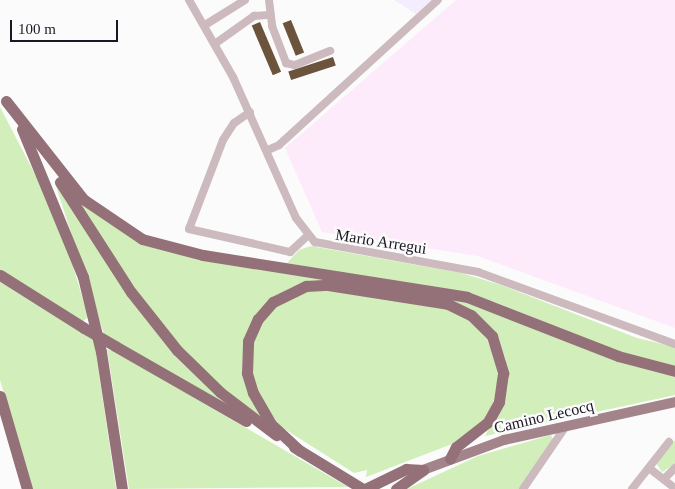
<!DOCTYPE html>
<html>
<head>
<meta charset="utf-8">
<style>
  body { margin:0 }
  #map { position:relative; width:675px; height:489px; overflow:hidden; background:#fbfbfb; font-family:Georgia,serif }
  div>[style] { position:absolute }
  .built>* { inset:0; background:#f3edfd }
  .industrial>* { inset:0; background:#fdeafb }
  .green>* { inset:0; background:#d2eeba }
  .building>* { inset:0; background:#6b533c; transform-origin:0 0 }
  .minor>* { height:8px; margin:-4px; padding:0 4px; transform-origin:4px; border-radius:4px; background:#ccbabe }
  .major>* { height:10px; margin:-5px; padding:0 5px; transform-origin:5px; border-radius:5px; background:#a3848b }
  .highway>* { height:11px; margin:-5.5px; padding:0 5.5px; transform-origin:5.5px; border-radius:5.5px; background:#947079 }
  .highway-bridge>* { height:11px; margin:-5.5px; padding:0 5.5px; transform-origin:5.5px; border-radius:5.5px; background:#947079 }
  span { translate:-50% -50%; white-space:nowrap; text-align:center; line-height:1.15; -webkit-text-stroke:5px #fbfbfb; paint-order:stroke }
  .street-label { font-size:16px; color:#1c1723 }
  .scale { position:absolute; left:10px; top:20px; width:108px; height:22px; box-sizing:border-box; border:2px solid #1c1723; border-top:0; padding-left:6px; font-size:15px; line-height:18px; white-space:nowrap; color:#1c1723; -webkit-text-stroke:4px #fbfbfb; paint-order:stroke }
</style>
</head>
<body>
<div id="map">
  <div class="built">
    <i style="clip-path:polygon(394px 0,432px 0,416px 14px)"></i>
  </div>
  <div class="industrial">
    <i style="clip-path:polygon(456px 0,675px 0,675px 328px,478px 256px,322px 232px,285px 148px)"></i>
  </div>
  <div class="green">
    <i style="clip-path:polygon(0 107px,39px 182px,73px 266px,88px 317px,81px 323px,0 271px)"></i>
    <i style="clip-path:polygon(54px 180px,134px 303px,254px 421px,104px 334px)"></i>
    <i style="clip-path:polygon(75px 198px,138px 240px,460px 300px,634px 366px,675px 376px,675px 395px,485px 436px,505px 398px,506px 360px,497px 337px,457px 302px,292px 287px,273px 297px,244px 343px,242px 370px,262px 414px,258px 417px,215px 382px,155px 318px)"></i>
    <i style="clip-path:polygon(311px 246px,461px 273px,501px 285px,637px 338px,675px 347px,675px 368px,636px 359px,495px 302px,287px 263px,299px 250px)"></i>
    <i style="clip-path:polygon(0 282px,94px 340px,116px 489px,33px 489px,0 380px)"></i>
    <i style="clip-path:polygon(324px 289px,446px 309px,468px 318px,487px 339px,498px 368px,497px 392px,486px 420px,465px 439px,366px 477px,367px 470px,354px 473px,283px 428px,264px 407px,252px 378px,251px 353px,256px 331px,271px 309px,303px 291px)"></i>
    <i style="clip-path:polygon(107px 349px,117px 353px,348px 487px,129px 489px)"></i>
    <i style="clip-path:polygon(551px 435px,554px 442px,521px 489px,407px 489px,478px 456px)"></i>
    <i style="clip-path:polygon(675px 440px,675px 464px,662px 472px,656px 463px)"></i>
  </div>
  <div class="building">
    <i style="left:291px;top:20px;width:35px;height:9px;rotate:68deg"></i>
    <i style="left:260px;top:22px;width:54px;height:9px;rotate:67deg"></i>
    <i style="left:333px;top:57px;width:9px;height:47px;rotate:72deg"></i>
  </div>
  <div class="minor">
    <i style="left:189px;top:0;width:89px;rotate:60.3deg"></i>
    <i style="left:233px;top:77px;width:154px;rotate:65.9deg"></i>
    <i style="left:296px;top:218px;width:31px;rotate:52deg"></i>
    <i style="left:315px;top:242px;width:166px;rotate:10.4deg"></i>
    <i style="left:478px;top:272px;width:210px;rotate:20.1deg"></i>
    <i style="left:269px;top:0;width:26px;rotate:83deg"></i>
    <i style="left:272px;top:26px;width:40px;rotate:69deg"></i>
    <i style="left:286px;top:63px;width:9px;rotate:13deg"></i>
    <i style="left:295px;top:65px;width:38px;rotate:-22deg"></i>
    <i style="left:205px;top:25px;width:47px;rotate:-32deg"></i>
    <i style="left:216px;top:43px;width:47px;rotate:-35.4deg"></i>
    <i style="left:254px;top:16px;width:16px;rotate:-4deg"></i>
    <i style="left:250px;top:112px;width:19px;rotate:145deg"></i>
    <i style="left:234px;top:123px;width:20px;rotate:123deg"></i>
    <i style="left:223px;top:140px;width:95px;rotate:110.9deg"></i>
    <i style="left:189px;top:229px;width:104px;rotate:12.8deg"></i>
    <i style="left:290px;top:252px;width:23px;rotate:-43deg"></i>
    <i style="left:268px;top:150px;width:12px;rotate:-24deg"></i>
    <i style="left:279px;top:145px;width:215px;rotate:-42.4deg"></i>
    <i style="left:649px;top:468px;width:33px;rotate:38deg"></i>
    <i style="left:664px;top:479px;width:16px;rotate:-45deg"></i>
    <i style="left:523px;top:489px;width:76px;rotate:-55.7deg"></i>
    <i style="left:632px;top:489px;width:60px;rotate:-51.8deg"></i>
  </div>
  <div class="major">
    <i style="left:423px;top:470px;width:86px;rotate:-20.3deg"></i>
    <i style="left:504px;top:440px;width:175px;rotate:-12.5deg"></i>
  </div>
  <div class="highway">
    <i style="left:6px;top:101px;width:125px;rotate:51.8deg"></i>
    <i style="left:83px;top:199px;width:71px;rotate:34.1deg"></i>
    <i style="left:142px;top:239px;width:63px;rotate:14.7deg"></i>
    <i style="left:203px;top:255px;width:267px;rotate:9deg"></i>
    <i style="left:467px;top:297px;width:162px;rotate:21.3deg"></i>
    <i style="left:618px;top:356px;width:59px;rotate:14.7deg"></i>
    <i style="left:22px;top:129px;width:160px;rotate:67.6deg"></i>
    <i style="left:83px;top:277px;width:77px;rotate:76.5deg"></i>
    <i style="left:101px;top:352px;width:139px;rotate:81.3deg"></i>
    <i style="left:60px;top:182px;width:131px;rotate:57.2deg"></i>
    <i style="left:131px;top:292px;width:74px;rotate:51.6deg"></i>
    <i style="left:177px;top:350px;width:60px;rotate:44.3deg"></i>
    <i style="left:220px;top:392px;width:71px;rotate:37.5deg"></i>
    <i style="left:0;top:275px;width:99px;rotate:32.2deg"></i>
    <i style="left:115px;top:346px;width:151px;rotate:29.8deg"></i>
    <i style="left:0;top:396px;width:97px;rotate:73.8deg"></i>
    <i style="left:294px;top:447px;width:81px;rotate:31.3deg"></i>
    <i style="left:300px;top:451px;width:40px;rotate:-137deg"></i>
    <i style="left:271px;top:424px;width:36px;rotate:-120deg"></i>
    <i style="left:253px;top:393px;width:21px;rotate:-107deg"></i>
    <i style="left:247px;top:373px;width:32px;rotate:-88deg"></i>
    <i style="left:248px;top:341px;width:24px;rotate:-66deg"></i>
    <i style="left:258px;top:319px;width:23px;rotate:-49deg"></i>
    <i style="left:273px;top:302px;width:37px;rotate:-26deg"></i>
    <i style="left:306px;top:286px;width:22px;rotate:-3deg"></i>
    <i style="left:328px;top:285px;width:121px;rotate:9deg"></i>
    <i style="left:448px;top:304px;width:25px;rotate:26deg"></i>
    <i style="left:471px;top:315px;width:30px;rotate:45deg"></i>
    <i style="left:492px;top:336px;width:39px;rotate:73deg"></i>
    <i style="left:503px;top:373px;width:29px;rotate:98deg"></i>
    <i style="left:499px;top:402px;width:23px;rotate:119deg"></i>
    <i style="left:488px;top:422px;width:41px;rotate:142deg"></i>
    <i style="left:456px;top:447px;width:13px;rotate:117deg"></i>
    <i style="left:365px;top:489px;width:46px;rotate:-26deg"></i>
    <i style="left:406px;top:469px;width:17px;rotate:3deg"></i>
    <i style="left:396px;top:489px;width:33px;rotate:-35deg"></i>
  </div>
  <div class="highway-bridge">
    <i style="left:84px;top:328px;width:36px;rotate:30deg"></i>
  </div>
  <div class="street-label">
    <span style="left:381px;top:242px;rotate:9deg">Mario Arregui</span>
    <span style="left:544px;top:417px;rotate:-13deg">Camino Lecocq</span>
  </div>
  <div class="scale">100 m</div>
</div>
</body>
</html>
